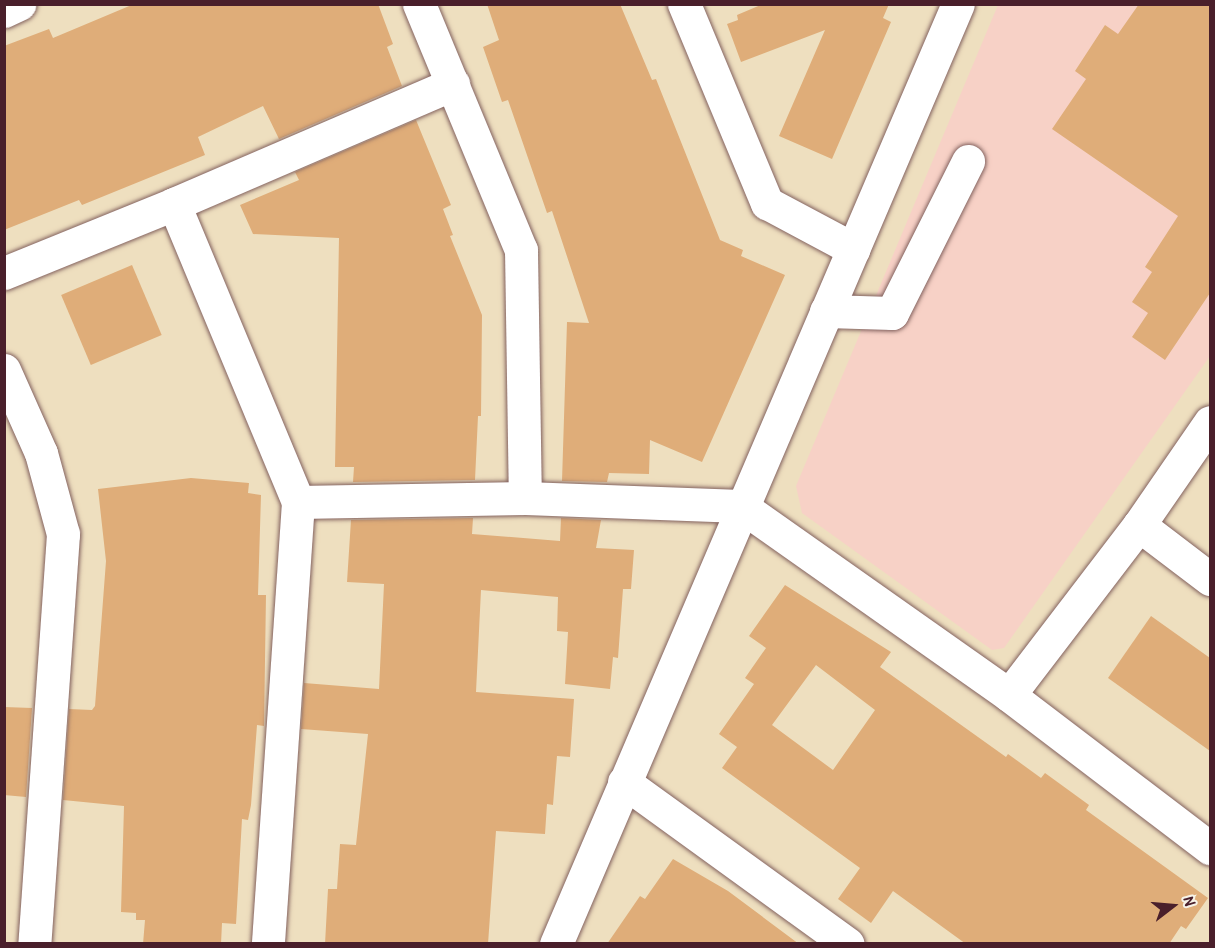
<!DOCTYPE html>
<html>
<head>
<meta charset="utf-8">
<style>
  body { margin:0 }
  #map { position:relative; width:1215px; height:948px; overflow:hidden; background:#eedfbf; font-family:"Patrick Hand",sans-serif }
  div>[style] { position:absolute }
  .built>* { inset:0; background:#f7d1c6 }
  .building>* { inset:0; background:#dfad79; transform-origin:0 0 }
  .roads { filter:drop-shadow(0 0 2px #83625f) drop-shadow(0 0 2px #83625f) }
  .minor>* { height:33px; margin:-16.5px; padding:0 16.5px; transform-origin:16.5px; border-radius:16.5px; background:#fff }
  span { translate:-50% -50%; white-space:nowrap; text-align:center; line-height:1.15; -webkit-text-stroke:4.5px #f7f3e8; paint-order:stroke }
  .frame { position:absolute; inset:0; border:6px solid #4a1f2b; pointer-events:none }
  .north { position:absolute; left:1143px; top:876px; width:60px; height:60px; -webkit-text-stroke:4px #f7f3e8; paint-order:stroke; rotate:74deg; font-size:16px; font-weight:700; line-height:24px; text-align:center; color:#4a1f2b }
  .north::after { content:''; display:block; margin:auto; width:21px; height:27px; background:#4a1f2b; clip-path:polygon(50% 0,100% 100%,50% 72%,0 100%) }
</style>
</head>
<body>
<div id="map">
  <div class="built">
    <i style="clip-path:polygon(998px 5px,1210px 5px,1210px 356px,1004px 648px,992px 650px,802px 513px,796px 486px)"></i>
  </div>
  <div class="building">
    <i style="clip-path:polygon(134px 4px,378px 4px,393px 44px,387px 47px,402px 86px,279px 139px,263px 106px,198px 137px,205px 155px,82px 205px,79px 200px,4px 230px,4px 46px,49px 29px,53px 38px)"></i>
    <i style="clip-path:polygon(487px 4px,620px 4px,652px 80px,656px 79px,720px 240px,743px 250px,741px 256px,785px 275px,702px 462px,650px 440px,649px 474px,609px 473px,607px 482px,562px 481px,567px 322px,589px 323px,552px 211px,547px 213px,508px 100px,502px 102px,483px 47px,499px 40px)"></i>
    <i style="clip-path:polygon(763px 4px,889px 4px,883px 18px,891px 22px,832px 159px,779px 136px,825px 30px,741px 62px,727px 24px,738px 20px,737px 15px)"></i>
    <i style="clip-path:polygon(1139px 4px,1210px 4px,1210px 293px,1165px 360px,1132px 337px,1148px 313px,1132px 302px,1152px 272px,1145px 267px,1178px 216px,1052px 129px,1086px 79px,1075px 71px,1105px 25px,1118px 34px)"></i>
    <i style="clip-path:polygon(416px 120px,451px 205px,443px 209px,453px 235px,450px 236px,482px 315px,481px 416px,478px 416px,475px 480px,353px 482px,354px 467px,335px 467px,339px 238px,253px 234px,240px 205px,299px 180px,295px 172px)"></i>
    <i style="left:132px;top:265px;width:76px;height:77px;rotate:67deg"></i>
    <i style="clip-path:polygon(191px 478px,249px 483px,248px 493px,261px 495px,258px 595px,266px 595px,264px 726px,257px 725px,251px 805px,248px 820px,242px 819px,236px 924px,222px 923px,221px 944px,143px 944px,145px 920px,136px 920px,136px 913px,121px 912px,124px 806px,63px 800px,69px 709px,92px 710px,95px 706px,106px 561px,98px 489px)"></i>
    <i style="clip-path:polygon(473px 518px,472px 534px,560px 541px,561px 518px,601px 520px,596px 548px,634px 550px,631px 589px,623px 589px,618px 658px,613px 657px,610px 689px,565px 684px,568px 632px,557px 631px,558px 597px,481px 590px,476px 692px,574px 699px,570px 757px,557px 756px,553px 805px,547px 804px,545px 834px,496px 831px,488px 944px,325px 944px,328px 889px,337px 889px,340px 844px,356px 845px,368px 734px,301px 729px,304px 683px,379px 689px,384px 584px,347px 582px,351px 520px)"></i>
    <i style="clip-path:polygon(evenodd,785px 585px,891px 652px,880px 667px,1006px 757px,1008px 754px,1041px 778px,1045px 773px,1089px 805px,1086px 810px,1208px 898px,1186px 929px,1181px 926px,1169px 944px,966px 944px,893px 891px,871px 923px,838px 899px,860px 868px,722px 768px,737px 747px,719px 734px,754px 684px,745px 678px,766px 648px,749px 636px,785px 585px,816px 665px,875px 710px,833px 770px,772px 725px,816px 665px)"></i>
    <i style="clip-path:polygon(1151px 616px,1210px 658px,1210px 751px,1108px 678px)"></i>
    <i style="clip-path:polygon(4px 707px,32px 708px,26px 797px,4px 795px)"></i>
    <i style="clip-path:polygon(673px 859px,728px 891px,799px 944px,607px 944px,640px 896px,645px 899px)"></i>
  </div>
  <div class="roads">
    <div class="minor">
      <i style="left:419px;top:4px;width:266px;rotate:67.5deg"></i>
      <i style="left:521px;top:250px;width:248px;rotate:89.1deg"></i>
      <i style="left:684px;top:4px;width:216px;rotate:67.4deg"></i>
      <i style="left:767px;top:203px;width:98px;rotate:28.1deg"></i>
      <i style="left:4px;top:11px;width:17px;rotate:-25deg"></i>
      <i style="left:174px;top:204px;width:304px;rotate:-23.3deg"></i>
      <i style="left:4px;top:273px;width:183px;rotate:-22.1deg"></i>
      <i style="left:174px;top:204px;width:323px;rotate:67.4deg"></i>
      <i style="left:298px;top:502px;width:443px;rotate:93.9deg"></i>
      <i style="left:826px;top:311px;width:66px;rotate:1.7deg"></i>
      <i style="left:892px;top:313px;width:170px;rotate:-63.4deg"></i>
      <i style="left:4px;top:370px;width:91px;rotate:66deg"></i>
      <i style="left:41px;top:453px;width:84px;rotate:74.8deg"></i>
      <i style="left:63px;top:534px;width:411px;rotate:94deg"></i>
      <i style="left:298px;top:502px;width:227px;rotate:-1deg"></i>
      <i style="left:525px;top:498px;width:216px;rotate:2.1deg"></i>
      <i style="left:741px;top:506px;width:328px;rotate:35.2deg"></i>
      <i style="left:1009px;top:695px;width:253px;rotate:37.3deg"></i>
      <i style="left:1139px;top:525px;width:89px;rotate:37.3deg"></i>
      <i style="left:1009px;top:695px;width:214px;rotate:-52.6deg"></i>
      <i style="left:1139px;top:525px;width:125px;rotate:-55.4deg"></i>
      <i style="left:624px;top:782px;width:276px;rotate:35.9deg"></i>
      <i style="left:556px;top:944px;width:1022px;rotate:-66.85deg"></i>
    </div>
  </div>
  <div class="frame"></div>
  <div class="north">N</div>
</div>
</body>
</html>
